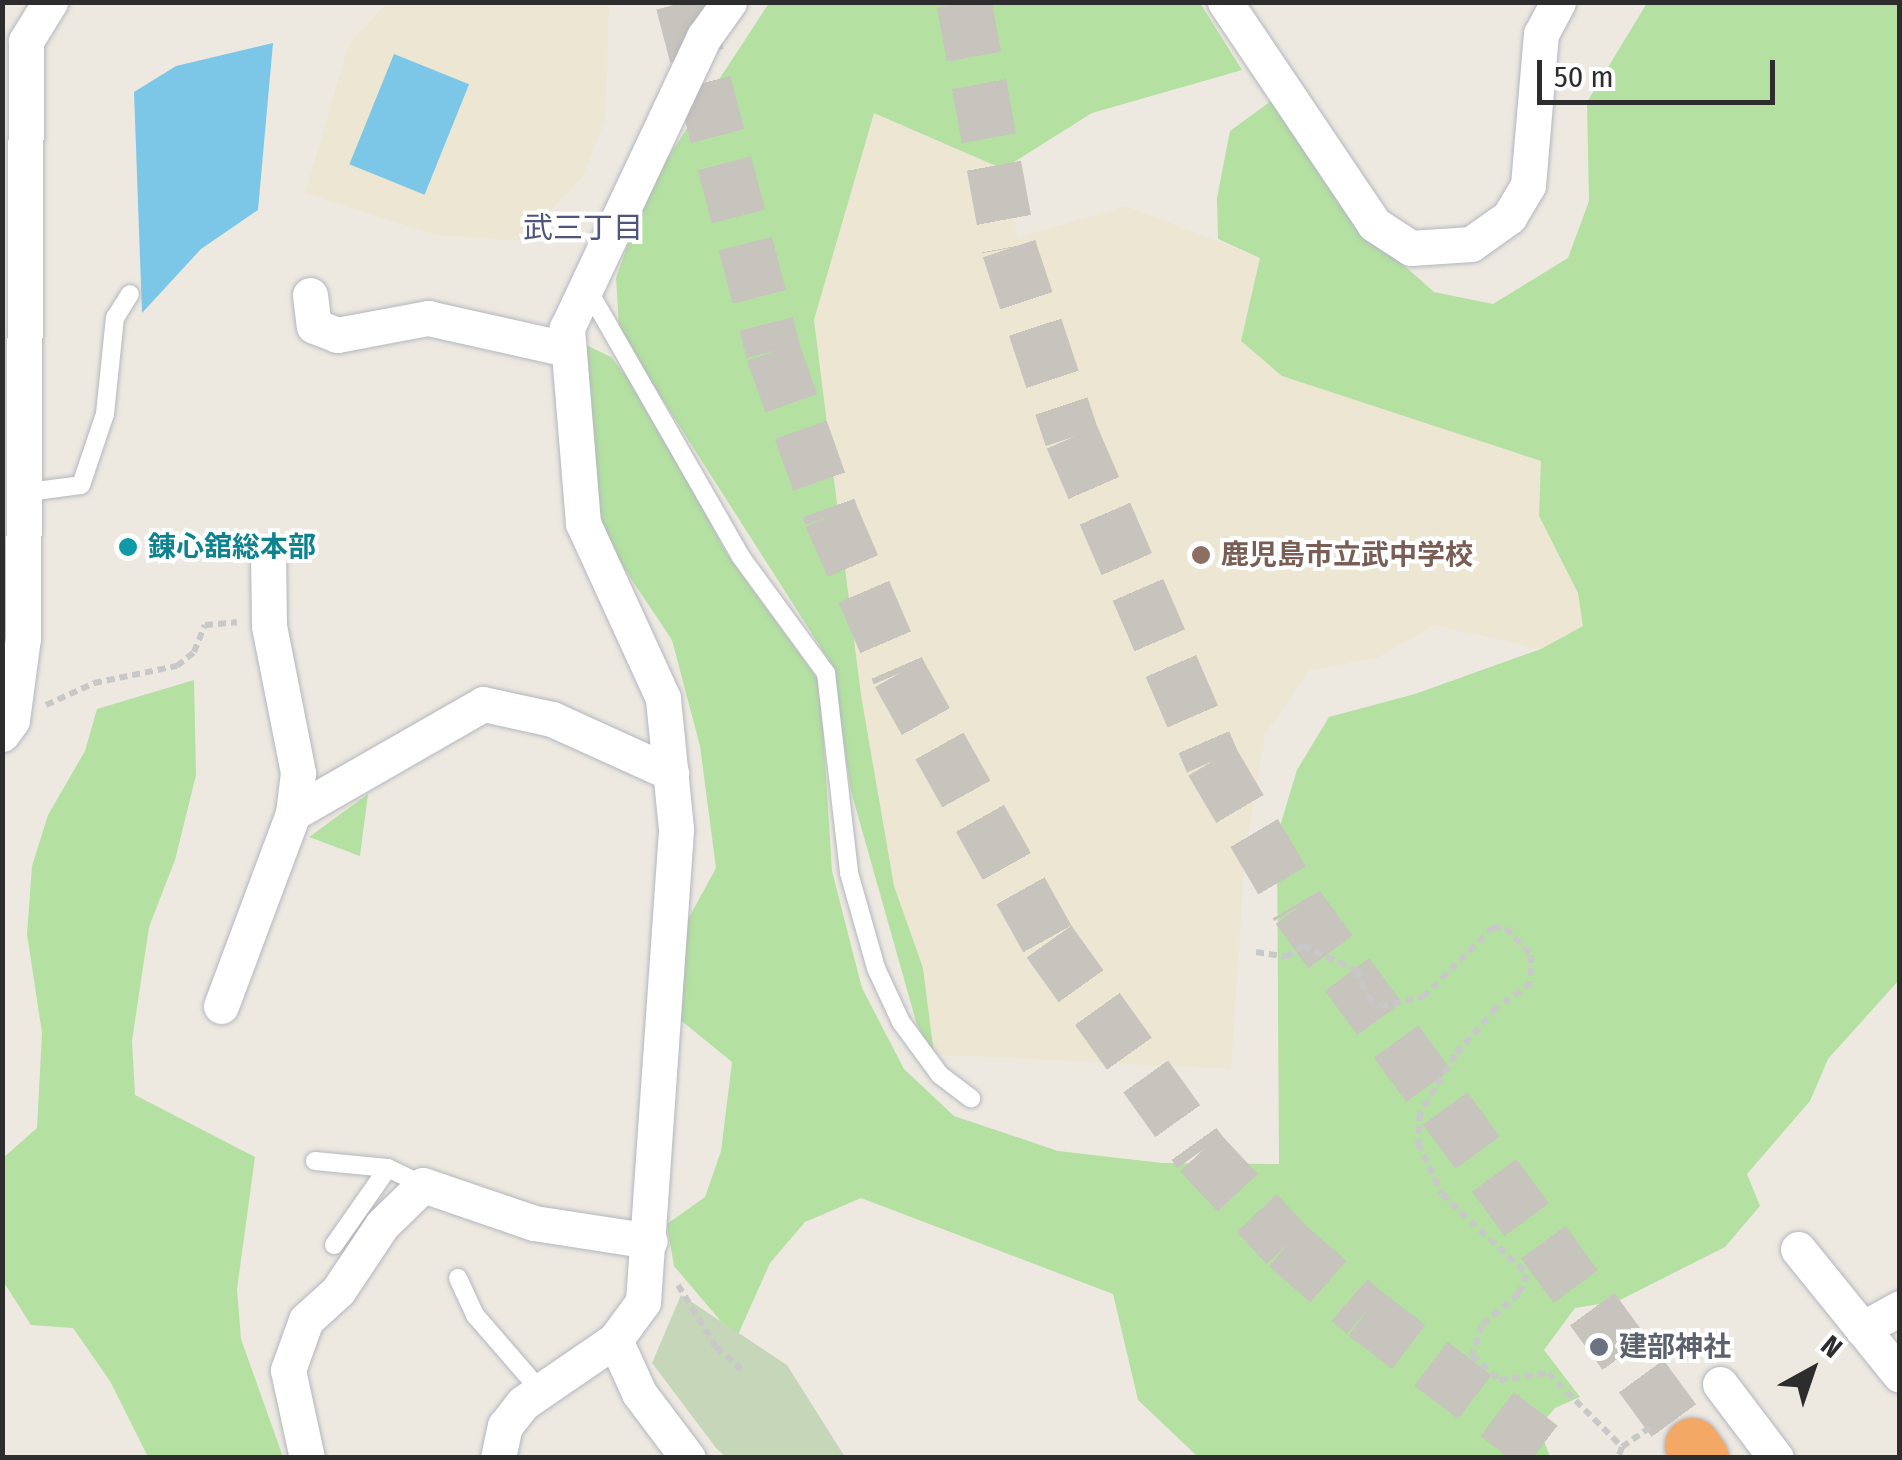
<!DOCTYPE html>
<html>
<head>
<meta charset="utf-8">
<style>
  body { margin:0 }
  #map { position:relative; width:1902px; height:1460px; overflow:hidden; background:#ede9e1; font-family:"Fira Sans Condensed","Noto Sans JP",sans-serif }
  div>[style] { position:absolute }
  .education>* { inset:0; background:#ede6d2 }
  .green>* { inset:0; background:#b4e0a2 }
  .cemetery>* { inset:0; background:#c6d6b9 }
  .water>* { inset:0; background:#7cc7e7; transform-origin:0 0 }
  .highway-tunnel>* { height:55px; margin-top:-27.5px; transform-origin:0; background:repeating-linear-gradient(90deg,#c7c3bd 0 55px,transparent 0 83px) }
  .path>* { height:6px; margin-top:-3px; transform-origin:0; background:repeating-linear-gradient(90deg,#c8c8c8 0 8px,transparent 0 13px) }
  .roads { filter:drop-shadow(0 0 2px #b4b6bf) drop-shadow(0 0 2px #b4b6bf) }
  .lane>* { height:18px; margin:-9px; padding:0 9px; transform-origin:9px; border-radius:9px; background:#fff }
  .street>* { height:35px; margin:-17.5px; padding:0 17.5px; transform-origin:17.5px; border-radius:17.5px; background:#fff }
  .highway>* { height:55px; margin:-27.5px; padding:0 27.5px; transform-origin:27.5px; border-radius:27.5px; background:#f4a866 }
  .dots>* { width:28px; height:28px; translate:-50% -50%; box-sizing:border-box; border:5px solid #fff; border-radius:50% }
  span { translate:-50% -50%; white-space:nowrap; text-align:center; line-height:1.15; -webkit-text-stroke:8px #fff; paint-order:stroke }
  .culture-label { font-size:28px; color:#0d838f; font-weight:700 }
  .left { translate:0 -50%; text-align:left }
  .education-label { font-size:28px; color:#785e54; font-weight:700 }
  .worship-label { font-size:28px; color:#5b616d; font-weight:700 }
  .neighbourhood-label { font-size:30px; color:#50567b }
  .frame { position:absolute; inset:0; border:5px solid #2d2d2d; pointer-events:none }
  .north { position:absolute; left:1762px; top:1320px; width:100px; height:100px; -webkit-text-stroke:8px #fff; paint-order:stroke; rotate:40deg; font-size:28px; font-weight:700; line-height:40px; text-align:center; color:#2d2d2d }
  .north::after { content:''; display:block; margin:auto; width:35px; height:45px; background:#2d2d2d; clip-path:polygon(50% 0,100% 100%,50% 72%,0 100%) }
  .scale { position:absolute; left:1537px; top:60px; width:238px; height:45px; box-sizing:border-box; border:5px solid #2d2d2d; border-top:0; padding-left:12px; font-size:30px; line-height:35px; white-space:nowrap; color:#2d2d2d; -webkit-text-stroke:8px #fff; paint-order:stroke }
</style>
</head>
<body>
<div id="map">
  <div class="education">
    <i style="clip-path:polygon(387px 3px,609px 3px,605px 120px,583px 176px,523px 240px,437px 235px,305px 193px,349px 44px)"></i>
    <i style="clip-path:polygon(874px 112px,1003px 169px,1017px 238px,1126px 206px,1260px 258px,1241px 341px,1282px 376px,1541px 461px,1539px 516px,1578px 593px,1583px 626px,1541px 649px,1435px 625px,1377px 658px,1310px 670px,1265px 734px,1245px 854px,1231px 1069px,934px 1054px,923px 968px,894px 886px,861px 695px,814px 320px)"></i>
  </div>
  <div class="green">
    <i style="clip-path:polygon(769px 3px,1200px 3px,1242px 70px,1092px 113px,1003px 169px,874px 113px,814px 320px,861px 695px,894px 886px,923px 968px,934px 1054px,917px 1025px,851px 791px,832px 665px,645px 372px,620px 343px,616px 278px,648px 188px)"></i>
    <i style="clip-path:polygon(1647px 3px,1899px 3px,1899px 980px,1828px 1059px,1810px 1101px,1747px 1174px,1760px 1206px,1725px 1247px,1618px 1301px,1575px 1308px,1544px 1350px,1580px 1397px,1555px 1408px,1539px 1427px,1550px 1457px,1198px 1457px,1138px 1400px,1113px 1294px,861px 1198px,805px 1222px,770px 1263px,736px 1339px,674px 1266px,667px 1224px,705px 1197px,721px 1151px,732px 1062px,678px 1018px,685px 925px,716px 868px,700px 746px,672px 640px,604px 538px,586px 426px,584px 344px,611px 357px,638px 390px,727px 554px,820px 682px,832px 871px,862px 988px,904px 1069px,954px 1116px,1058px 1151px,1162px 1163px,1279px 1164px,1277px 836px,1297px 770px,1329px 717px,1415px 694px,1541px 649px,1583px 626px,1578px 593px,1539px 516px,1541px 461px,1282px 376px,1241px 341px,1260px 258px,1218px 239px,1217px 198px,1230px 131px,1271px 101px,1398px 260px,1434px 292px,1493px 304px,1568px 258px,1589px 201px,1587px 102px)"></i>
    <i style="clip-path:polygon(194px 680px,196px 775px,175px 860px,149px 927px,132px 1041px,135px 1095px,255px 1157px,237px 1289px,241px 1339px,283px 1457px,148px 1457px,110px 1381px,73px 1328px,31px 1325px,3px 1281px,3px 1158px,37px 1128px,42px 1033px,27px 934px,32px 866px,48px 815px,85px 751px,97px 709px)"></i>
    <i style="clip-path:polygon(368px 794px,360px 856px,309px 837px)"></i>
  </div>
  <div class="cemetery">
    <i style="clip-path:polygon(681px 1295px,787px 1365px,845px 1457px,726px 1457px,716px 1448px,652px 1363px)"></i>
  </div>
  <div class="water">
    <i style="clip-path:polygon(273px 43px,258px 210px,201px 249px,142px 313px,134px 92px,176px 66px)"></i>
    <i style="left:394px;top:54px;width:81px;height:119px;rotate:22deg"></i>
  </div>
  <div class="highway-tunnel">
    <i style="left:683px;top:2px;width:360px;rotate:75.5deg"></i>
    <i style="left:773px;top:351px;width:174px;rotate:70.5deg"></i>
    <i style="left:831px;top:515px;width:172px;rotate:66.7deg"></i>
    <i style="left:899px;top:673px;width:307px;rotate:60.8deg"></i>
    <i style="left:1049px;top:941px;width:259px;rotate:54.4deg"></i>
    <i style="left:1200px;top:1152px;width:127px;rotate:46.9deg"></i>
    <i style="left:1287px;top:1245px;width:103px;rotate:41.1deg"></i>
    <i style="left:1365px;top:1313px;width:239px;rotate:37.3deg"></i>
    <i style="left:964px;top:2px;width:250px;rotate:79.6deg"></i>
    <i style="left:1009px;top:248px;width:199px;rotate:71.6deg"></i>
    <i style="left:1072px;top:437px;width:353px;rotate:66.6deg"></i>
    <i style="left:1212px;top:761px;width:169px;rotate:59.5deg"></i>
    <i style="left:1298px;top:907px;width:667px;rotate:53.78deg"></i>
  </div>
  <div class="path">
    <i style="left:46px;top:705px;width:53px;rotate:-24.6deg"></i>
    <i style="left:94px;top:683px;width:85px;rotate:-11.6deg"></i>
    <i style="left:177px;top:666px;width:22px;rotate:-39deg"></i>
    <i style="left:194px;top:652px;width:29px;rotate:-68deg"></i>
    <i style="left:205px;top:625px;width:32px;rotate:-5deg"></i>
    <i style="left:1256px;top:952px;width:30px;rotate:9deg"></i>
    <i style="left:1286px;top:957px;width:20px;rotate:-33deg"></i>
    <i style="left:1303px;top:946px;width:58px;rotate:24.4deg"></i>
    <i style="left:1356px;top:970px;width:28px;rotate:67deg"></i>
    <i style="left:1367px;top:996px;width:16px;rotate:38deg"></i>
    <i style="left:1380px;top:1006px;width:44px;rotate:-11.8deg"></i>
    <i style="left:1423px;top:997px;width:99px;rotate:-45deg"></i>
    <i style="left:1493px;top:927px;width:13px;rotate:4deg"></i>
    <i style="left:1506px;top:928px;width:37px;rotate:47deg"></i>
    <i style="left:1531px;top:955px;width:28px;rotate:90deg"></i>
    <i style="left:1531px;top:983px;width:43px;rotate:144.5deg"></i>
    <i style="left:1496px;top:1008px;width:62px;rotate:131.1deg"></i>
    <i style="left:1455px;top:1055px;width:68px;rotate:121.1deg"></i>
    <i style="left:1420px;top:1113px;width:30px;rotate:94deg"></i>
    <i style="left:1418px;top:1143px;width:56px;rotate:64.8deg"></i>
    <i style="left:1442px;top:1194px;width:117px;rotate:43.3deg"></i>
    <i style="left:1527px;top:1274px;width:22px;rotate:112deg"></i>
    <i style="left:1519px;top:1294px;width:48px;rotate:140deg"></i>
    <i style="left:1482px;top:1325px;width:32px;rotate:108deg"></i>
    <i style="left:1472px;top:1355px;width:37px;rotate:43deg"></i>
    <i style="left:1499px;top:1380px;width:49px;rotate:-8.1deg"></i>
    <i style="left:1548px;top:1373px;width:105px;rotate:45deg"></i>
    <i style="left:1622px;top:1447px;width:12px;rotate:110deg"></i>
    <i style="left:678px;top:1285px;width:73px;rotate:58.5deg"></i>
    <i style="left:716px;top:1347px;width:35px;rotate:41deg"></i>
    <i style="left:1622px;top:1447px;width:39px;rotate:-35deg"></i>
  </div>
  <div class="roads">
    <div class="lane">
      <i style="left:587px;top:288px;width:310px;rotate:60.2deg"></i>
      <i style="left:741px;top:557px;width:144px;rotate:53.8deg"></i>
      <i style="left:826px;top:673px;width:201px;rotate:83.4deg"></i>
      <i style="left:849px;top:873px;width:99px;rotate:74.1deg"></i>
      <i style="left:876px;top:968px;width:60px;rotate:65.2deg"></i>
      <i style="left:901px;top:1022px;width:66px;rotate:53.7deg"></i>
      <i style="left:940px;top:1075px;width:39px;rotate:37deg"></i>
      <i style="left:28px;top:492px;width:53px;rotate:-7.5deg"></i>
      <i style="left:81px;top:485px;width:75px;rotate:-71.3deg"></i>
      <i style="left:105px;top:414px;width:97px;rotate:-84.1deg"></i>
      <i style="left:115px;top:318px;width:28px;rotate:-58deg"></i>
      <i style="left:315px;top:1161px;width:73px;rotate:5.5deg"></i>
      <i style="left:388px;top:1168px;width:39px;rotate:26deg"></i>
      <i style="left:334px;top:1245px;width:94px;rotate:-55deg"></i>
      <i style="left:458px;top:1278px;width:41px;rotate:65.3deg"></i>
      <i style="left:475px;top:1315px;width:98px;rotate:49.1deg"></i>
    </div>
    <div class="street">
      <i style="left:1225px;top:2px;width:267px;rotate:56.1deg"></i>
      <i style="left:1374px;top:224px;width:44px;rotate:33deg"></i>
      <i style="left:1411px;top:248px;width:60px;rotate:-3.8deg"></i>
      <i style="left:1471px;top:244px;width:47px;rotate:-35.4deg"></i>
      <i style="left:1509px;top:217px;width:37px;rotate:-59deg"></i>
      <i style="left:1528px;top:185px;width:152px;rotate:-85.1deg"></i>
      <i style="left:1541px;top:34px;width:36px;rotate:-62deg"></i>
      <i style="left:310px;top:295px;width:31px;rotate:83deg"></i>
      <i style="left:314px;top:326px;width:25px;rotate:21deg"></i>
      <i style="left:337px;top:335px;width:93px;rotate:-10.6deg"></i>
      <i style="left:428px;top:318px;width:142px;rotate:12.6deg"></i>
      <i style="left:268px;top:554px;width:72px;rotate:89.2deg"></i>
      <i style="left:269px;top:626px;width:150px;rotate:78.8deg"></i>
      <i style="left:298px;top:773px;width:40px;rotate:97.1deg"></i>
      <i style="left:2px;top:734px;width:17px;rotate:-54deg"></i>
      <i style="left:12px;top:720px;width:83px;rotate:-82.4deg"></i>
      <i style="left:23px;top:638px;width:597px;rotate:-89.71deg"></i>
      <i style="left:26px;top:41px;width:46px;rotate:-58.4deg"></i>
      <i style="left:221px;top:1006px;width:206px;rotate:-69.5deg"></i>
      <i style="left:293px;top:813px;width:219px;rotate:-29.8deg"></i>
      <i style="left:483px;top:704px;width:71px;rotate:12.3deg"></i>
      <i style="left:552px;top:719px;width:131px;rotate:24.4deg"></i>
      <i style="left:1798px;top:1249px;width:162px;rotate:51deg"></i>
      <i style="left:1862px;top:1329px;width:43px;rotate:-28.9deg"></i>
      <i style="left:615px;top:1340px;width:58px;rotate:65.6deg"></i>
      <i style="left:639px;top:1393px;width:81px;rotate:53deg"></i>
      <i style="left:1720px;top:1384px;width:93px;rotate:52.9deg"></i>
      <i style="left:307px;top:1458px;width:90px;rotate:-102.2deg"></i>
      <i style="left:288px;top:1370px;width:53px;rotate:-70.2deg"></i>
      <i style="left:306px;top:1320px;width:43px;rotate:-42.2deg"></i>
      <i style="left:338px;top:1291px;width:79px;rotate:-56.3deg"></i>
      <i style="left:382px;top:1225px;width:57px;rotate:-44.3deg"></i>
      <i style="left:423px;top:1185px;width:117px;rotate:18.9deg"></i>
      <i style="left:534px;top:1223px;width:117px;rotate:8.8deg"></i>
      <i style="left:498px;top:1458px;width:33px;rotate:-78deg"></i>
      <i style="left:505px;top:1426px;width:29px;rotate:-52deg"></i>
      <i style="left:523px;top:1403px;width:112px;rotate:-34.4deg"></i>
      <i style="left:615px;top:1340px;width:47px;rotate:-53.6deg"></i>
      <i style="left:643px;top:1302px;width:474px;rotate:-86deg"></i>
      <i style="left:676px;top:829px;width:132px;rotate:-95.7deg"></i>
      <i style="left:663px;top:698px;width:192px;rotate:-114.6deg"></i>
      <i style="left:583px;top:523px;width:196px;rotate:-94.7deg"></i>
      <i style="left:567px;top:328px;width:322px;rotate:-64.8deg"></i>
      <i style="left:704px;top:37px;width:43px;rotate:-54.5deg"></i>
    </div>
    <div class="highway">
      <i style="left:1692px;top:1445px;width:16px;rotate:55deg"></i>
    </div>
  </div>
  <div class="dots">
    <i style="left:128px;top:547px;background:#0f9aa8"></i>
    <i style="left:1201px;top:555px;background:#8d6e63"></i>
    <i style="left:1599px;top:1347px;background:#6b7280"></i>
  </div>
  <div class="culture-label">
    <span class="left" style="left:148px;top:547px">錬心舘総本部</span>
  </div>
  <div class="education-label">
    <span class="left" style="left:1221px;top:555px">鹿児島市立武中学校</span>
  </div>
  <div class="worship-label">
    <span class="left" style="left:1619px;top:1347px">建部神社</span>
  </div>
  <div class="neighbourhood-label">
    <span style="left:583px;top:228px">武三丁目</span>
  </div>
  <div class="frame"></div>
  <div class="north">N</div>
  <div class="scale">50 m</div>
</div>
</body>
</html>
